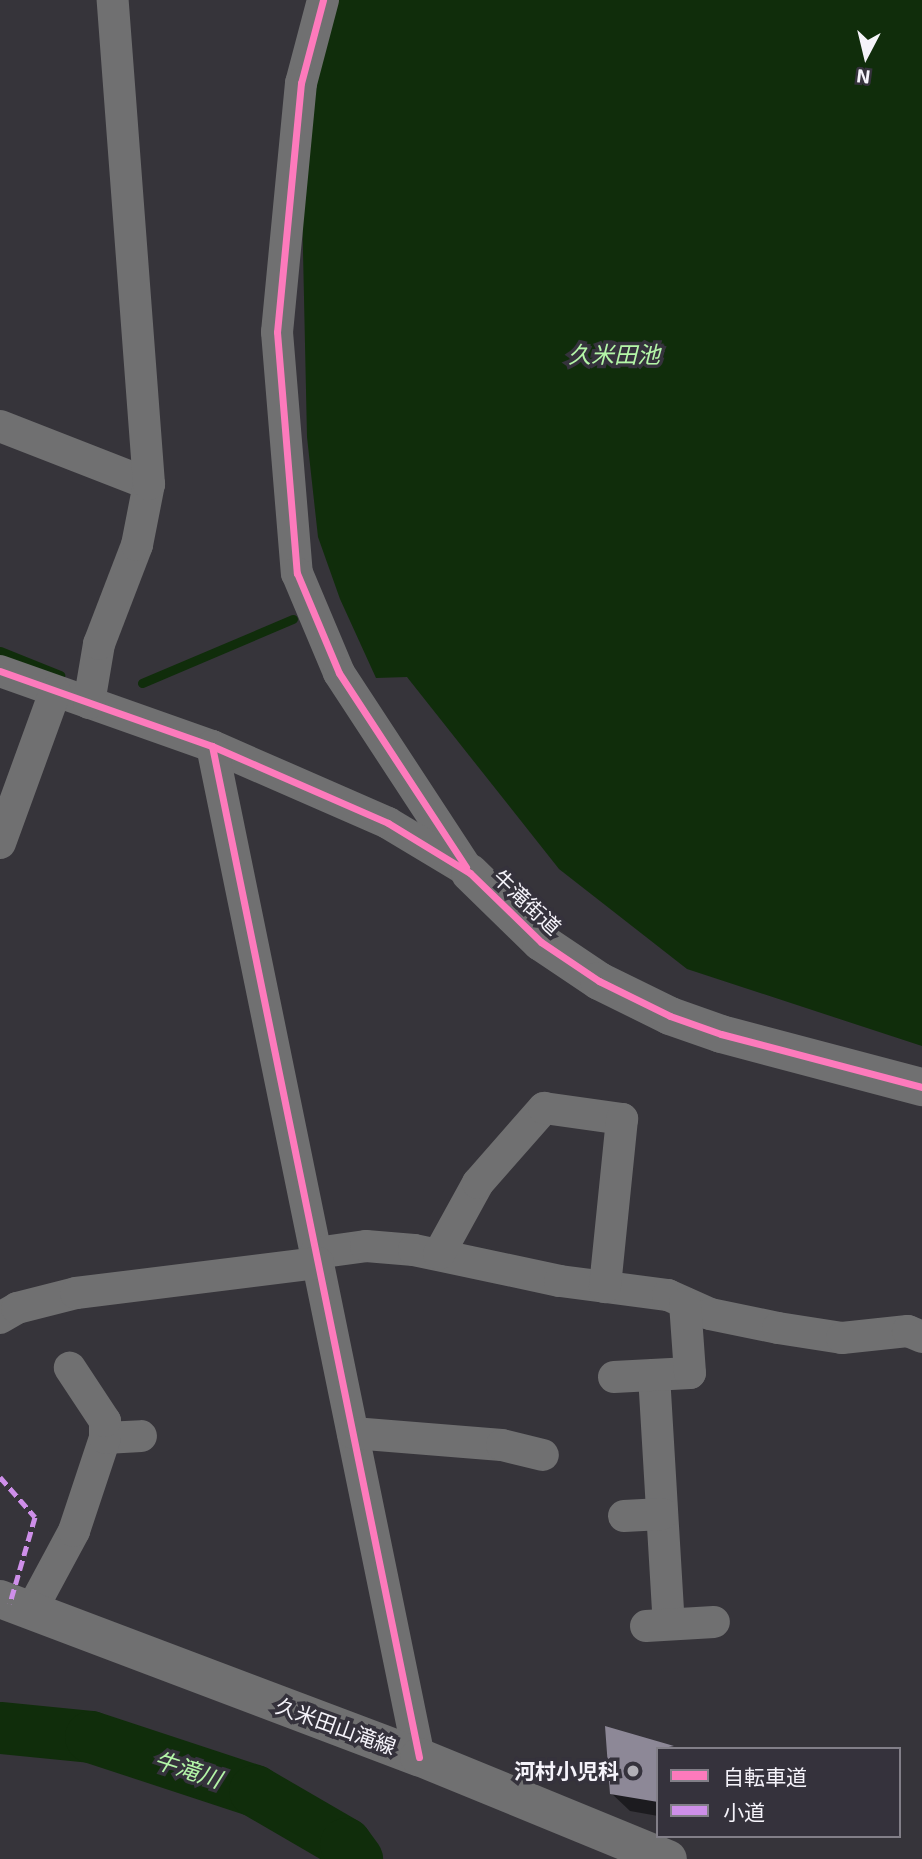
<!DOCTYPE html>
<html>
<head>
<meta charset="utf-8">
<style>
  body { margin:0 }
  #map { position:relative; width:922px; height:1859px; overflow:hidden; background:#36343a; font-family:"Exo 2","Noto Sans JP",sans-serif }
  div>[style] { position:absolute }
  .water>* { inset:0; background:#102d0b }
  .shadow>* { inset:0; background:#0007 }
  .stream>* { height:9px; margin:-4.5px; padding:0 4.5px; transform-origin:4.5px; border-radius:4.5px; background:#102d0b }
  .river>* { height:52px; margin:-26px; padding:0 26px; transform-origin:26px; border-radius:26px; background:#102d0b }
  .building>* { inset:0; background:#8d8897 }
  .minor>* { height:32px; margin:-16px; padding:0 16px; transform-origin:16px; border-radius:16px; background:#707071 }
  .tertiary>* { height:38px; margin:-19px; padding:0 19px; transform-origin:19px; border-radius:19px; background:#707071 }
  .quiet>* { height:5px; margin-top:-2.5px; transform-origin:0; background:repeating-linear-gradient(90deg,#ce8fe9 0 10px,transparent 0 15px) }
  .cycleway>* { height:7px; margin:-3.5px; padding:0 3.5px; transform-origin:3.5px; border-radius:3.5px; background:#fd7abc }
  .dots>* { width:19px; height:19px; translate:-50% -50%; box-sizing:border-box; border:4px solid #35323c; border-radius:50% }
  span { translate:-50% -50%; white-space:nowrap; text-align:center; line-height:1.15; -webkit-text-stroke:7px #35323c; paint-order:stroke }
  .street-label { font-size:21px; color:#f5f3fa }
  .poi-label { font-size:21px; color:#f5f3fa; font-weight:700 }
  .right { translate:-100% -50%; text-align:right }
  .water-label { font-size:23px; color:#b4f6a8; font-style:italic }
  .legend { position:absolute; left:656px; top:1747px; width:245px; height:91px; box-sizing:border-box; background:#35323c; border:2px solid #827f88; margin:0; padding:9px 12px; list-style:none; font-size:21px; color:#f5f3fa }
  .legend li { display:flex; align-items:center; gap:14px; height:35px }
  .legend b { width:35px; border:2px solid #827f88 }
  .north { position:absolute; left:831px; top:21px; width:70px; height:70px; -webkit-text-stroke:5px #35323c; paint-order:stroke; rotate:187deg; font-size:19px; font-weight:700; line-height:28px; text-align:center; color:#f5f3fa }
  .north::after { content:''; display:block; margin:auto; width:24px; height:32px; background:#f5f3fa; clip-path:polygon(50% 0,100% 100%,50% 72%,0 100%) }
</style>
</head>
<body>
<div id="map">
  <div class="water">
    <i style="clip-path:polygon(337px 0,922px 0,922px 1046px,687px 969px,559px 869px,407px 677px,376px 678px,340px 599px,318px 537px,307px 437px,302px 205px,311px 105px)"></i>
  </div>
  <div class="shadow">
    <i style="clip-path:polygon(607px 1728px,675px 1749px,658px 1749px,658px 1816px,630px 1811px,611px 1793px)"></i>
  </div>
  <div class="stream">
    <i style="left:0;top:651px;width:65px;rotate:21.8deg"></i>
    <i style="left:142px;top:683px;width:164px;rotate:-23deg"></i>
  </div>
  <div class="river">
    <i style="left:0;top:1728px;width:91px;rotate:5.6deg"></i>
    <i style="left:91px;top:1737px;width:173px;rotate:18.2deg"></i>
    <i style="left:255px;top:1791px;width:105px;rotate:30.2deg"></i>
    <i style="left:346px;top:1844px;width:19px;rotate:54deg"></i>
  </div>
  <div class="building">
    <i style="clip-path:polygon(605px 1726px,674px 1746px,658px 1749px,658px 1802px,610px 1794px)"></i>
  </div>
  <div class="minor">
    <i style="left:323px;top:0;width:86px;rotate:104.8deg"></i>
    <i style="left:301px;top:83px;width:250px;rotate:95.5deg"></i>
    <i style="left:277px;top:332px;width:242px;rotate:85.3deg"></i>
    <i style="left:297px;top:573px;width:108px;rotate:67.2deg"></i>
    <i style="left:339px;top:673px;width:239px;rotate:56.8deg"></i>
    <i style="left:0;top:426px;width:160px;rotate:21.3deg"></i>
    <i style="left:0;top:671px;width:225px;rotate:19.5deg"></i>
    <i style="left:212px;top:746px;width:192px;rotate:23.6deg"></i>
    <i style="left:388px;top:823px;width:87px;rotate:31deg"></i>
    <i style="left:89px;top:703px;width:60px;rotate:-80.4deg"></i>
    <i style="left:99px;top:644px;width:106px;rotate:-69deg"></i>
    <i style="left:137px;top:545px;width:62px;rotate:-78.9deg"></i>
    <i style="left:149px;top:484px;width:485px;rotate:-94.3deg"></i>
    <i style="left:212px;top:746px;width:1032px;rotate:78.43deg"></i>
    <i style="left:0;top:843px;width:161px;rotate:-70deg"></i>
    <i style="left:316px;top:1253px;width:50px;rotate:-8deg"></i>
    <i style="left:366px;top:1246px;width:48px;rotate:4.8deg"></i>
    <i style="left:414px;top:1250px;width:149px;rotate:12deg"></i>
    <i style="left:560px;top:1281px;width:109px;rotate:7.4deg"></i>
    <i style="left:668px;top:1295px;width:46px;rotate:24.3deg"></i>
    <i style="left:710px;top:1314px;width:69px;rotate:11.6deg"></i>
    <i style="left:778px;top:1328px;width:65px;rotate:8.9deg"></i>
    <i style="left:842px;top:1338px;width:66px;rotate:-6.1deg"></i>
    <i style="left:908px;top:1331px;width:15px;rotate:23deg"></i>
    <i style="left:439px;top:1254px;width:81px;rotate:-61.2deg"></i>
    <i style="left:478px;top:1183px;width:100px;rotate:-48.7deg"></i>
    <i style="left:544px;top:1108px;width:79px;rotate:8deg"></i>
    <i style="left:622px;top:1119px;width:169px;rotate:95.8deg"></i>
    <i style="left:0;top:1318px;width:20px;rotate:-30deg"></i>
    <i style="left:17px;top:1308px;width:61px;rotate:-14.3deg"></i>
    <i style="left:76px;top:1293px;width:244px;rotate:-7.1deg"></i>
    <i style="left:654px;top:1375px;width:249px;rotate:86.6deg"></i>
    <i style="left:614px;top:1377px;width:76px;rotate:-3deg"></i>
    <i style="left:690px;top:1373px;width:70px;rotate:-94.1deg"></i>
    <i style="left:353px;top:1433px;width:149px;rotate:4.6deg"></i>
    <i style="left:502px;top:1445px;width:42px;rotate:13.7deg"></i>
    <i style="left:105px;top:1438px;width:36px;rotate:-3deg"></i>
    <i style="left:624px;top:1516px;width:38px;rotate:-3deg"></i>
    <i style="left:31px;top:1611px;width:91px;rotate:-61.7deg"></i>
    <i style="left:74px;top:1531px;width:98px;rotate:-71.6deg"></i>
    <i style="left:105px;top:1438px;width:17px;rotate:-90deg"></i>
    <i style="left:105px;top:1421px;width:64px;rotate:-123.4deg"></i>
    <i style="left:646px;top:1626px;width:68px;rotate:-3.4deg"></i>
  </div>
  <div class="tertiary">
    <i style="left:470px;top:873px;width:99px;rotate:44.2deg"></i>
    <i style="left:541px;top:942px;width:70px;rotate:33.9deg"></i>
    <i style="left:599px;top:981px;width:79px;rotate:26.2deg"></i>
    <i style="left:670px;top:1016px;width:54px;rotate:19.4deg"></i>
    <i style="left:721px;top:1034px;width:208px;rotate:14.8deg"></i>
    <i style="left:0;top:1599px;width:448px;rotate:20.7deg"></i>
    <i style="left:419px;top:1757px;width:269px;rotate:22.3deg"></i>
  </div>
  <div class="quiet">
    <i style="left:0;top:1477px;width:53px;rotate:48.8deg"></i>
    <i style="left:35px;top:1517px;width:90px;rotate:106.2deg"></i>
  </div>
  <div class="cycleway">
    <i style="left:323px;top:0;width:86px;rotate:104.8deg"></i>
    <i style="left:301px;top:83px;width:250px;rotate:95.5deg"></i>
    <i style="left:277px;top:332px;width:242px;rotate:85.3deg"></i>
    <i style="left:297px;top:573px;width:108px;rotate:67.2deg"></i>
    <i style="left:339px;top:673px;width:232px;rotate:56.8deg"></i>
    <i style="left:0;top:671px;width:225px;rotate:19.5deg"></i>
    <i style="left:212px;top:746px;width:192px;rotate:23.6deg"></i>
    <i style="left:388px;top:823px;width:96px;rotate:31.4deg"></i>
    <i style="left:470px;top:873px;width:99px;rotate:44.2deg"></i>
    <i style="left:541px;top:942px;width:70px;rotate:33.9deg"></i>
    <i style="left:599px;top:981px;width:79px;rotate:26.2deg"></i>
    <i style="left:670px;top:1016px;width:54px;rotate:19.4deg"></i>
    <i style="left:721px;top:1034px;width:208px;rotate:14.8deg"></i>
    <i style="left:212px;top:746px;width:1032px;rotate:78.43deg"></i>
  </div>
  <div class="dots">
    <i style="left:633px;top:1771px;background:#b2b0b7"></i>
  </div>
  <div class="street-label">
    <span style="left:527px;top:902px;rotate:43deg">牛滝街道</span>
    <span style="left:336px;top:1726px;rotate:20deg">久米田山滝線</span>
  </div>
  <div class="poi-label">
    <span class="right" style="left:619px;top:1771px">河村小児科</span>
  </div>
  <div class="water-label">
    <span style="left:614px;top:354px">久米田池</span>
    <span style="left:188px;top:1769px;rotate:18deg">牛滝川</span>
  </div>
  <ul class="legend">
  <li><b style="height:9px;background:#fd7abc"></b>自転車道</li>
  <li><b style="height:9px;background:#ce8fe9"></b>小道</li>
  </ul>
  <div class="north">N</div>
</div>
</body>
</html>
